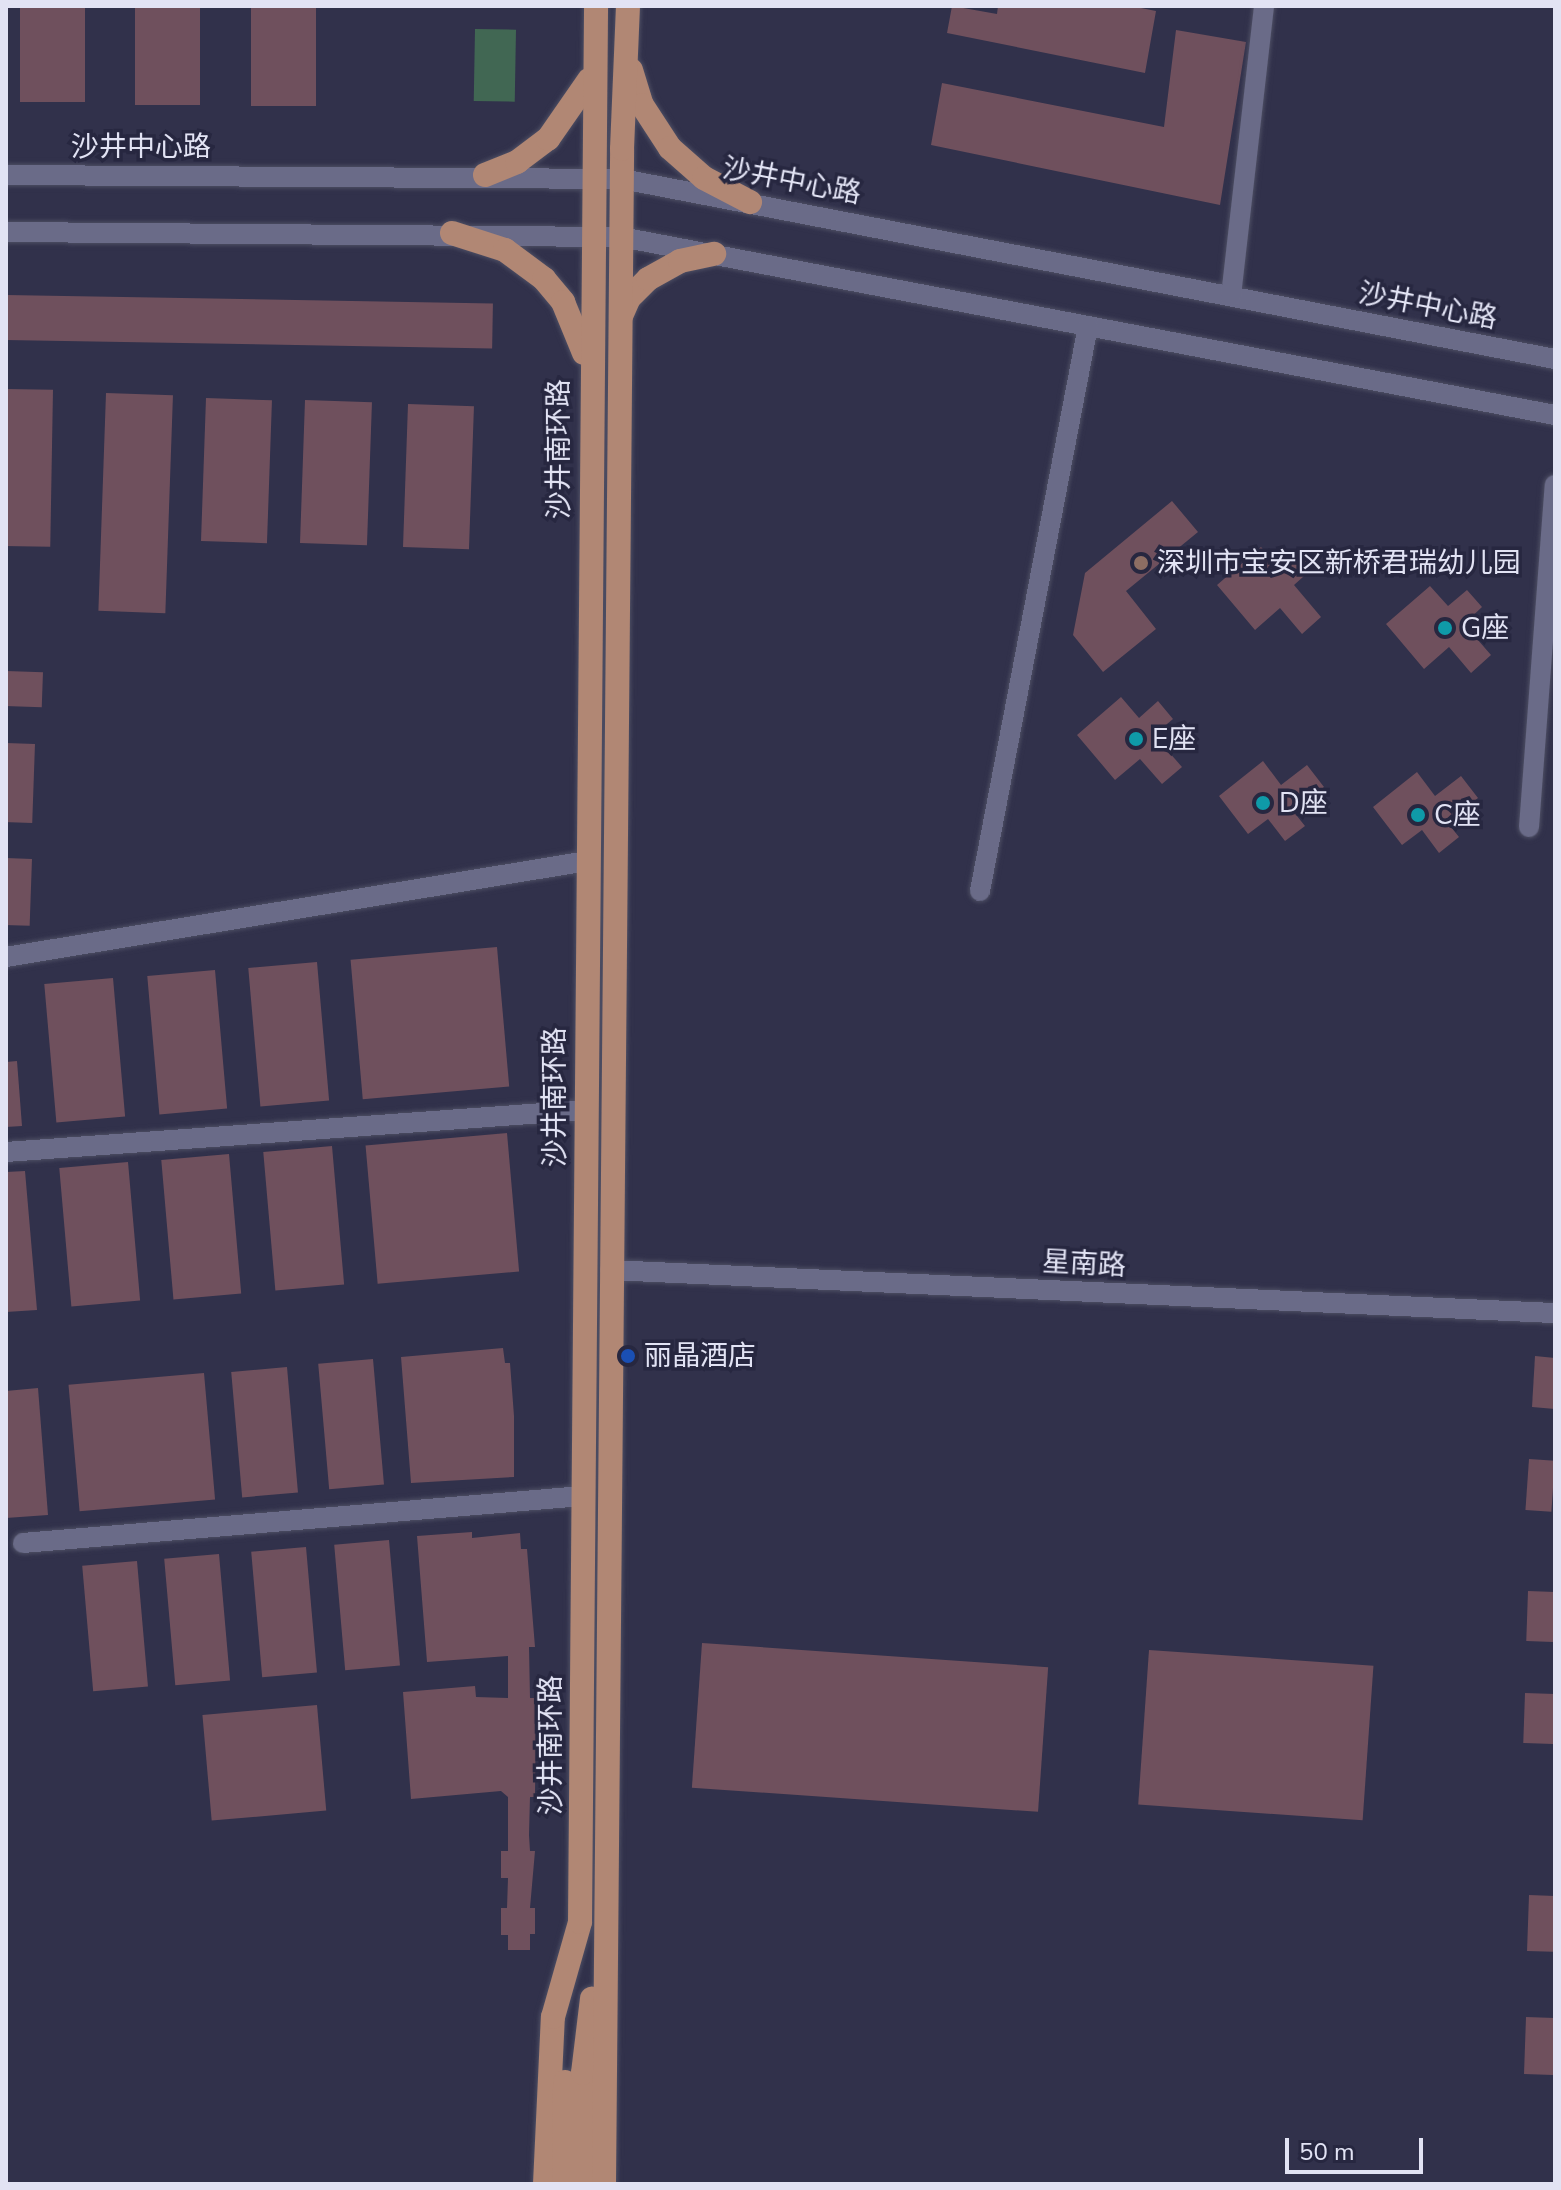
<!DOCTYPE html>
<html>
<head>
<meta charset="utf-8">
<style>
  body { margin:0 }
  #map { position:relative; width:1561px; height:2190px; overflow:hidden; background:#31314b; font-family:"Nunito Sans","Noto Sans SC",sans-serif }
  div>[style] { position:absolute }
  .green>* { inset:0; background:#416753; transform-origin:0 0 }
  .building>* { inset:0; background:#6f505d; transform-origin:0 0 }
  .roads { filter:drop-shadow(0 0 2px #4d4e63) drop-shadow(0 0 2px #4d4e63) }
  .minor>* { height:20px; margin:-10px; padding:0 10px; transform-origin:10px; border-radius:10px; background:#6a6b88 }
  .major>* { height:24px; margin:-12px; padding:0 12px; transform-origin:12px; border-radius:12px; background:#b18774 }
  .dots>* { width:22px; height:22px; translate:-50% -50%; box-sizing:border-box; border:4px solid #272740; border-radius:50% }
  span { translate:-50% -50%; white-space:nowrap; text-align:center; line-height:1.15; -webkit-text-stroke:7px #272740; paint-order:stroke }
  .street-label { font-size:28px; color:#e2e3f4 }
  .poi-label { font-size:28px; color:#e2e3f4 }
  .left { translate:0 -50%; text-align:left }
  .frame { position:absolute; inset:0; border:8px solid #e2e3f4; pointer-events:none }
  .scale { position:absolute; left:1285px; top:2138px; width:138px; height:36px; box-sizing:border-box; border:4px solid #e2e3f4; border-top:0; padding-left:10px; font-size:24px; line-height:28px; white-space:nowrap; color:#e2e3f4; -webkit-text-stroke:6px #272740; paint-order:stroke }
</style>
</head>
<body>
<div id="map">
  <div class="green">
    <i style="left:475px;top:29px;width:41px;height:72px;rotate:1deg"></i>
  </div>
  <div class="building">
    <i style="left:20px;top:6px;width:65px;height:96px"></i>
    <i style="left:135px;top:6px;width:65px;height:99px"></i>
    <i style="left:251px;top:6px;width:65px;height:100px"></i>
    <i style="clip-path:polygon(952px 6px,997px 14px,998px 6px,1131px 6px,1156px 11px,1145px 73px,947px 33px)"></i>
    <i style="clip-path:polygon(1176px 30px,1246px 42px,1220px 205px,931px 145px,942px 83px,1164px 127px)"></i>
    <i style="left:6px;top:295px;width:487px;height:45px;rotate:1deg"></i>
    <i style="left:6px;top:389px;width:47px;height:157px;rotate:1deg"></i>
    <i style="left:106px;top:393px;width:67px;height:218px;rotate:2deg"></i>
    <i style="left:206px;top:398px;width:66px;height:143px;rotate:2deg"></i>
    <i style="left:305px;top:400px;width:67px;height:143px;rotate:2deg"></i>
    <i style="left:408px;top:404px;width:66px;height:143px;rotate:2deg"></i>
    <i style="clip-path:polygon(1172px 501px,1198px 532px,1126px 591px,1156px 629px,1103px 672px,1073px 635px,1085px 573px)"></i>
    <i style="clip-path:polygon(1261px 547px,1279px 567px,1298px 551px,1313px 568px,1294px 585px,1321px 617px,1302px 634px,1280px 608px,1255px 630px,1217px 585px)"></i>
    <i style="clip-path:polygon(1430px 586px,1448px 606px,1467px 590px,1482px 607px,1464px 624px,1491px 655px,1471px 673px,1449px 647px,1424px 669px,1386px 624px)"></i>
    <i style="left:6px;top:671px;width:37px;height:35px;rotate:2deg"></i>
    <i style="clip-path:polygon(1121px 697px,1139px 718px,1158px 701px,1173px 719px,1154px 735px,1182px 767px,1162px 784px,1140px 759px,1115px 780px,1077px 735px)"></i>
    <i style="left:6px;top:743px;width:29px;height:79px;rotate:2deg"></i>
    <i style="clip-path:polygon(1263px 761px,1281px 785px,1307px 765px,1324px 787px,1293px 811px,1305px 826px,1285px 841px,1268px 819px,1248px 834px,1219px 796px)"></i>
    <i style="clip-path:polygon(1417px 772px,1435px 796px,1461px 776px,1478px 798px,1447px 822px,1459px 837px,1439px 853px,1422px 830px,1402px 845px,1373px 807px)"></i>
    <i style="left:6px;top:858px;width:26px;height:67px;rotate:2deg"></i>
    <i style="left:497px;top:947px;width:140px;height:147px;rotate:85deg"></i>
    <i style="left:317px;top:962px;width:139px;height:69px;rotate:85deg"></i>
    <i style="left:215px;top:970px;width:139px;height:68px;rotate:85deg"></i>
    <i style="left:113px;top:978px;width:139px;height:69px;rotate:85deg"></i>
    <i style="clip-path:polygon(17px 1061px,22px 1126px,6px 1127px,6px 1062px)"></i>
    <i style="left:507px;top:1133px;width:139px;height:142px;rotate:85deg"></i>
    <i style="left:332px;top:1146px;width:139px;height:69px;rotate:85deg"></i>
    <i style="left:229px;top:1154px;width:140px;height:68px;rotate:85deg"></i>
    <i style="left:128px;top:1162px;width:139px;height:69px;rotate:85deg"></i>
    <i style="clip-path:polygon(25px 1171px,37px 1310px,6px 1312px,6px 1172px)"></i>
    <i style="clip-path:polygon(503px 1348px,505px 1363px,510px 1363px,514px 1416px,514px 1477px,411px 1483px,401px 1357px)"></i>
    <i style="clip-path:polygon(1535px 1356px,1555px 1358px,1555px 1409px,1532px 1407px)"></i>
    <i style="left:373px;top:1359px;width:126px;height:55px;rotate:85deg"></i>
    <i style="left:287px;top:1367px;width:126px;height:56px;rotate:85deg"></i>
    <i style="left:204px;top:1373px;width:127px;height:136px;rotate:85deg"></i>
    <i style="clip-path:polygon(38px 1388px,48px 1515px,6px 1518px,6px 1391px)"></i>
    <i style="left:1529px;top:1459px;width:26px;height:51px;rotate:4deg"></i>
    <i style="clip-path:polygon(472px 1532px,472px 1538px,520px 1533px,521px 1549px,527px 1549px,535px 1647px,529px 1647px,530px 1698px,536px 1698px,535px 1797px,530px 1797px,529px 1835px,530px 1851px,535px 1851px,530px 1908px,535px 1908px,535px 1934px,530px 1934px,530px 1950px,508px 1950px,508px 1935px,501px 1935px,501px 1908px,507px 1908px,508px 1878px,501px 1878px,501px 1851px,508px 1851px,508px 1797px,501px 1791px,411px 1799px,403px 1692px,475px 1686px,476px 1697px,508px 1698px,508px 1656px,427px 1662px,417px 1536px)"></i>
    <i style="left:389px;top:1540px;width:126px;height:55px;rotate:85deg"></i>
    <i style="left:306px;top:1547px;width:126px;height:55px;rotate:85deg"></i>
    <i style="left:219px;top:1554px;width:127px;height:55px;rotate:85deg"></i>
    <i style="left:137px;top:1561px;width:126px;height:55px;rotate:85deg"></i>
    <i style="left:1528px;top:1591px;width:27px;height:50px;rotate:2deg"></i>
    <i style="left:702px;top:1643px;width:347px;height:145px;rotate:4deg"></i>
    <i style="left:1149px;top:1650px;width:225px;height:155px;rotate:4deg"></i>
    <i style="left:1525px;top:1693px;width:30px;height:50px;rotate:2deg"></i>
    <i style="left:317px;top:1705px;width:106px;height:115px;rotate:85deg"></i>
    <i style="left:1529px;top:1895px;width:26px;height:56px;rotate:2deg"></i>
    <i style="left:1526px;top:2017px;width:29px;height:57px;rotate:2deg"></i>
  </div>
  <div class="roads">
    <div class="minor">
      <i style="left:6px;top:175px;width:616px;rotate:0.37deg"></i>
      <i style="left:622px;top:179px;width:950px;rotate:10.92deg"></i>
      <i style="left:6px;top:232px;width:615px;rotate:0.47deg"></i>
      <i style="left:621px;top:237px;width:951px;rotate:10.79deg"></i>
      <i style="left:1231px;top:296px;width:292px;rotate:-83.5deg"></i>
      <i style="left:1529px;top:827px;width:343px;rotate:-85.7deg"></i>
      <i style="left:980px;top:891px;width:575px;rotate:-79.18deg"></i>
      <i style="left:6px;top:957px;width:589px;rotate:-9.38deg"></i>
      <i style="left:6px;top:1152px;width:581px;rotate:-4.15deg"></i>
      <i style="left:610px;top:1270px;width:946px;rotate:2.61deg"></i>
      <i style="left:23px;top:1543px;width:562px;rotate:-4.8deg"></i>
    </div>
    <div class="major">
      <i style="left:631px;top:70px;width:37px;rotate:73deg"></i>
      <i style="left:642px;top:105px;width:51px;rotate:56.9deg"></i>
      <i style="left:670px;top:148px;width:45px;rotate:41.4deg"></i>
      <i style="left:704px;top:178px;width:52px;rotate:27.6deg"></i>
      <i style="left:485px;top:175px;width:35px;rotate:-22deg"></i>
      <i style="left:517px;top:162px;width:39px;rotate:-37deg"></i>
      <i style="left:548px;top:139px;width:72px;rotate:-55.2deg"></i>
      <i style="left:452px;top:233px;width:56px;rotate:17.8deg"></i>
      <i style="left:505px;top:250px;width:49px;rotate:36.6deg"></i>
      <i style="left:544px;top:279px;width:30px;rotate:50deg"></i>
      <i style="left:563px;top:302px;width:55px;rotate:67.6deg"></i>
      <i style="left:621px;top:316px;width:20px;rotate:-66deg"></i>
      <i style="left:629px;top:298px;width:27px;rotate:-45deg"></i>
      <i style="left:648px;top:279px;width:37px;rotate:-29deg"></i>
      <i style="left:680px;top:261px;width:35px;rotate:-12deg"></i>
      <i style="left:545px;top:2184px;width:167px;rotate:-87.3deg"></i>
      <i style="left:553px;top:2017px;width:99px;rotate:-74.1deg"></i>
      <i style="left:580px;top:1922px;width:1916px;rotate:-89.52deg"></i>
      <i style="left:564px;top:2184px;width:102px;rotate:-89.4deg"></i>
      <i style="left:583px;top:2184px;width:111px;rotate:-90deg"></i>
      <i style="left:583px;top:2073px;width:75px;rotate:-83.1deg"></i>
      <i style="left:604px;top:2184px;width:2035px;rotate:-89.49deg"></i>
      <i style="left:622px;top:149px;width:143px;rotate:-87.6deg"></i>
    </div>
  </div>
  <div class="dots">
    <i style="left:1141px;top:563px;background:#8d6e63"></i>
    <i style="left:1445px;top:628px;background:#0f9aa8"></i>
    <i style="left:1136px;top:739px;background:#0f9aa8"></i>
    <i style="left:1263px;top:803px;background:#0f9aa8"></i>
    <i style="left:1418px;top:815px;background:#0f9aa8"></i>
    <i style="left:628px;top:1356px;background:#1a4fb4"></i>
  </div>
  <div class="street-label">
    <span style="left:141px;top:147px">沙井中心路</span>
    <span style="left:792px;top:181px;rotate:11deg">沙井中心路</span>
    <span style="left:1428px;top:306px;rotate:11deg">沙井中心路</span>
    <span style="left:559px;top:449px;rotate:-90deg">沙井南环路</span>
    <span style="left:555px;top:1097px;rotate:-90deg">沙井南环路</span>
    <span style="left:1084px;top:1264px;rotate:3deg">星南路</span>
    <span style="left:551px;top:1745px;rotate:-90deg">沙井南环路</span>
  </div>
  <div class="poi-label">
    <span class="left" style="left:1157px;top:563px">深圳市宝安区新桥君瑞幼儿园</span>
    <span class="left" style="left:1461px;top:628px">G座</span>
    <span class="left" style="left:1152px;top:739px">E座</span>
    <span class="left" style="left:1279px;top:803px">D座</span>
    <span class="left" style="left:1434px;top:815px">C座</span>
    <span class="left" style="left:644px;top:1356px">丽晶酒店</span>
  </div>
  <div class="frame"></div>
  <div class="scale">50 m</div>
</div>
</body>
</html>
